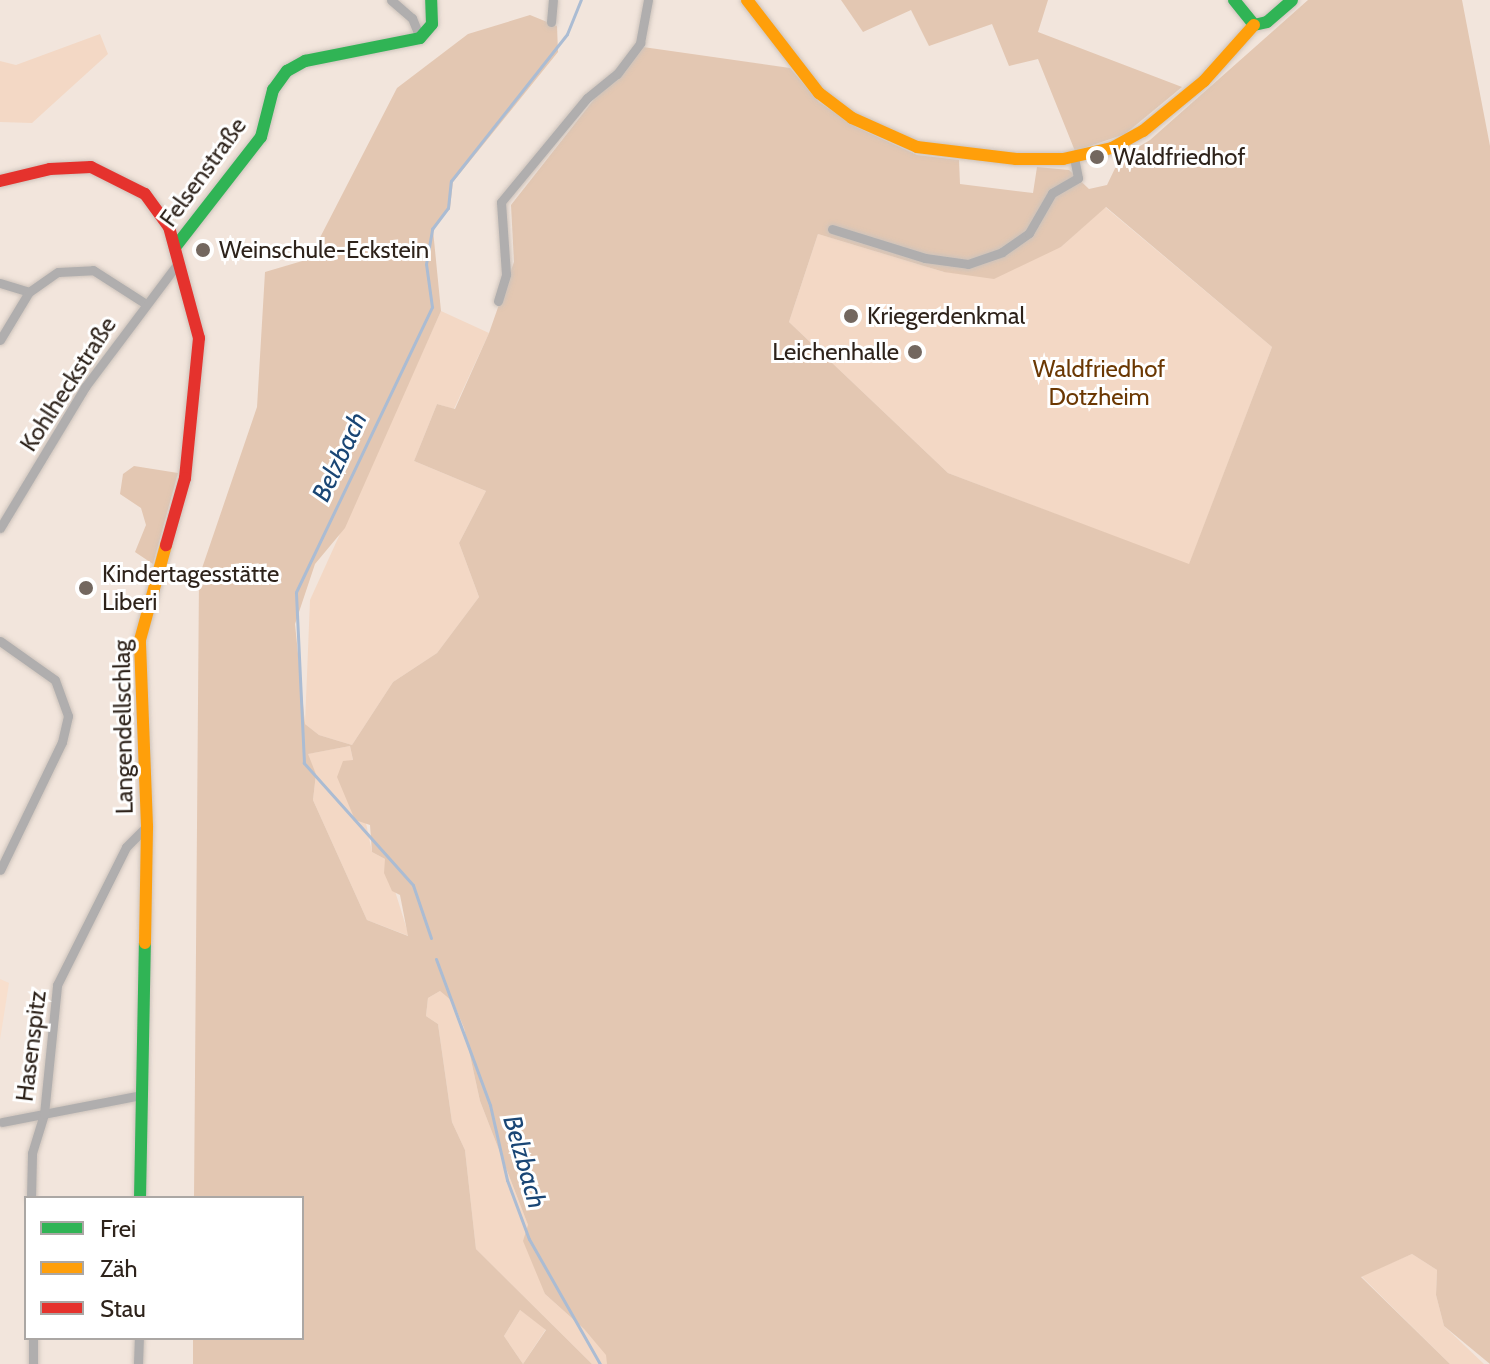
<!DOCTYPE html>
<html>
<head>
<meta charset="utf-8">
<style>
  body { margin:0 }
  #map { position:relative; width:1490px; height:1364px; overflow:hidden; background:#f2e5dc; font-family:Cabin,sans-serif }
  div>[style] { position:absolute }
  .built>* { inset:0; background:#f8dfcd }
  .green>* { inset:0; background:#f3d8c5 }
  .forest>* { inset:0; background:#e3c7b2 }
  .stream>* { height:3px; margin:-1.5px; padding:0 1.5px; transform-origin:1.5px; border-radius:1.5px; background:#abbcd3 }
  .roads { filter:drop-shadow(0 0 2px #cdc3bb) drop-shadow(0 0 2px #cdc3bb) }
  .street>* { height:9px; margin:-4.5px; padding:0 4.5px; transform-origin:4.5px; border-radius:4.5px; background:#b0aeae }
  .fast>* { height:12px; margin:-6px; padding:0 6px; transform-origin:6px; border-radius:6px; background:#30b455 }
  .slow>* { height:12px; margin:-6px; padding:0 6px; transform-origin:6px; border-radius:6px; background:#ff9f0a }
  .jam>* { height:12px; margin:-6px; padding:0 6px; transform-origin:6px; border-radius:6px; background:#e5322d }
  .dots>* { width:22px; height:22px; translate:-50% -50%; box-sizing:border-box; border:4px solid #fff; border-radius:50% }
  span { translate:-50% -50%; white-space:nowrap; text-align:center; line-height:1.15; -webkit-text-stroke:6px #fff; paint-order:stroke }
  .poi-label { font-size:24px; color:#2e231b }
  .left { translate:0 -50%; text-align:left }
  .right { translate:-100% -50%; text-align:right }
  .street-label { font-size:24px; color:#2e231b }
  .park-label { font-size:24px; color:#6b3803 }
  .water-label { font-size:26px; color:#1a4675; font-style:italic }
  .legend { position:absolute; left:24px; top:1196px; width:280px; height:144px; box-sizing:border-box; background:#fff; border:2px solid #aba7a4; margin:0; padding:10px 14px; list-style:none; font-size:24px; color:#2e231b }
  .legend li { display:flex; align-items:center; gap:16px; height:40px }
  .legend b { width:40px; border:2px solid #aba7a4 }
</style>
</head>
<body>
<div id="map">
  <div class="built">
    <i style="clip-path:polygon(0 979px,9px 983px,0 1040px)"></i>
  </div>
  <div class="green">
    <i style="clip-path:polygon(100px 34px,108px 54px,32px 123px,0 122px,0 61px,16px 65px)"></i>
    <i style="clip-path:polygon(1105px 207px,1272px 347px,1189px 565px,948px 473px,789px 322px,818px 234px,944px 272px,1061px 247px)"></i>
    <i style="clip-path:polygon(441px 311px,489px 333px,454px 409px,437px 404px,414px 461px,486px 491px,459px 543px,479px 597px,437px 653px,393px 682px,352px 745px,319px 735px,305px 724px,310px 600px)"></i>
    <i style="clip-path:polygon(350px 746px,372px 852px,385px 859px,409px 936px,367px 920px,313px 800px,316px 774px,307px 754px)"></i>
    <i style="clip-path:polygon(440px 991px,453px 1002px,464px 1028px,480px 1101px,528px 1225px,545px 1294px,584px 1329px,607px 1355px,607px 1364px,592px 1364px,476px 1249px,465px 1150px,452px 1122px,438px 1024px,426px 1016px,428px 998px)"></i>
    <i style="clip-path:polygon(1412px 1254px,1437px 1270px,1436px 1295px,1444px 1326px,1484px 1364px,1450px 1364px,1361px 1276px)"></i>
    <i style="clip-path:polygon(520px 1310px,546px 1329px,523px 1364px,504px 1336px)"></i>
  </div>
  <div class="forest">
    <i style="clip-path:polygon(841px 0,1048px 0,1038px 32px,1182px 87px,1125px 134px,1075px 151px,1038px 59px,1009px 66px,992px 24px,929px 46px,911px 10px,863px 32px)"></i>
    <i style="clip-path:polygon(evenodd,1308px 0,1462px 0,1490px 146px,1490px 1364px,1444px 1326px,1436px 1295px,1437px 1270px,1412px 1254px,1361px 1277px,1450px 1364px,607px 1364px,606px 1355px,584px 1329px,545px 1294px,523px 1241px,528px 1225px,480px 1101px,464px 1028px,453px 1002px,440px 991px,428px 998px,426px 1016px,438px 1024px,452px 1122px,465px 1150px,476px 1249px,592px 1364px,193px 1364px,193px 1338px,302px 1338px,302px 1198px,194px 1198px,199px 577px,257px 407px,265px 272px,309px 259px,397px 88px,468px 34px,530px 15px,557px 26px,558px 52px,453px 182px,450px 208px,433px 230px,441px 311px,345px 528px,315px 564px,295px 624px,305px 724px,319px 735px,352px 745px,393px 682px,437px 653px,479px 597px,459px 543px,486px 491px,414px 461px,437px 404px,455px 409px,489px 333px,514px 262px,511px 205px,636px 46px,790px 68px,819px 102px,856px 127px,917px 155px,959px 160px,960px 184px,1033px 193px,1037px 167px,1069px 170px,1089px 189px,1107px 185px,1120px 158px,1150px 140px,1308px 0,1106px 207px,1272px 347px,1189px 564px,948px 473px,789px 322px,818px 234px,944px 272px,994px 279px,1061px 247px,1106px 207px,1308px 0,350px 746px,353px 760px,343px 761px,337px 777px,355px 820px,370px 825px,372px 852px,385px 859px,384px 873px,392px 891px,400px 895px,408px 936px,367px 920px,313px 800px,316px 774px,308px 754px,350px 746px,1308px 0,520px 1310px,546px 1330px,523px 1364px,504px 1336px,520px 1310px)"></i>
    <i style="clip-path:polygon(134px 466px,178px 473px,153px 564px,135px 552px,146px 525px,141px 508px,120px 494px,123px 474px)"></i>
  </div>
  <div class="stream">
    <i style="left:431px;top:938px;width:56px;rotate:-108.8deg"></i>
    <i style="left:413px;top:885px;width:164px;rotate:-131.8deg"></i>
    <i style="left:304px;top:763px;width:171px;rotate:-92.7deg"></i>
    <i style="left:296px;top:592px;width:316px;rotate:-64.5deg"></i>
    <i style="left:432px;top:307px;width:43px;rotate:-97.9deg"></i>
    <i style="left:426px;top:264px;width:36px;rotate:-80deg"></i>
    <i style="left:432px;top:229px;width:26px;rotate:-53deg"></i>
    <i style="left:448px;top:208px;width:27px;rotate:-84deg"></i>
    <i style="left:451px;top:181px;width:187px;rotate:-51.7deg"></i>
    <i style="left:567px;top:34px;width:37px;rotate:-68deg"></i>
    <i style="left:436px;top:959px;width:156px;rotate:69.7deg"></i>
    <i style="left:490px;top:1105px;width:77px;rotate:77.2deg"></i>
    <i style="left:507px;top:1180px;width:63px;rotate:69.6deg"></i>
    <i style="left:529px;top:1239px;width:144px;rotate:60.4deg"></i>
  </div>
  <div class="roads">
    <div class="street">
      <i style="left:391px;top:0;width:28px;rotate:41deg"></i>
      <i style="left:412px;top:18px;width:22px;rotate:68deg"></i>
      <i style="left:551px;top:22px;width:22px;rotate:-85deg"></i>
      <i style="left:832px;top:229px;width:97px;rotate:17.3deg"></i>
      <i style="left:925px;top:258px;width:43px;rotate:7.9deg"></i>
      <i style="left:968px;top:264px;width:36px;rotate:-19deg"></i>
      <i style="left:1002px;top:252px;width:33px;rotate:-35deg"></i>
      <i style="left:1029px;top:233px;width:46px;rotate:-60.1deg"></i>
      <i style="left:1052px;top:193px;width:30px;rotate:-30deg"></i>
      <i style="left:1078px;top:178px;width:20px;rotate:-101deg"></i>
      <i style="left:0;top:283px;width:30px;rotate:17deg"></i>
      <i style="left:498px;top:301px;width:28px;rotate:-73deg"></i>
      <i style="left:506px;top:274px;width:72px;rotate:-94deg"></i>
      <i style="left:501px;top:202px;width:135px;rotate:-50.4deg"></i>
      <i style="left:587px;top:98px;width:38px;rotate:-39deg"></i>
      <i style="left:617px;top:74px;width:39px;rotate:-53deg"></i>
      <i style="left:640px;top:43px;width:44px;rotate:-79.5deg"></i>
      <i style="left:0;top:340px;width:56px;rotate:-58.9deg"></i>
      <i style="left:29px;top:292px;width:35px;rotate:-35deg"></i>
      <i style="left:58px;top:272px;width:35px;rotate:-3deg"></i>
      <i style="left:93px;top:270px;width:63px;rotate:32.7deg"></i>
      <i style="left:0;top:528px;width:165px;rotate:-58.9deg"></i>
      <i style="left:85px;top:387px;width:151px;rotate:-53.1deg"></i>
      <i style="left:0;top:641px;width:67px;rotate:35.3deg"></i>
      <i style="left:55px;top:680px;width:38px;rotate:70deg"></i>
      <i style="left:68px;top:716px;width:27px;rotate:103deg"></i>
      <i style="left:62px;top:742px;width:142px;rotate:115.8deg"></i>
      <i style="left:2px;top:1122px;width:142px;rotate:-11deg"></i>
      <i style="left:31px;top:1198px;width:45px;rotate:-88.7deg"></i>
      <i style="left:32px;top:1153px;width:41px;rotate:-72.9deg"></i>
      <i style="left:44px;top:1114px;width:130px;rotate:-84.2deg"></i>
      <i style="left:57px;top:985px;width:154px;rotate:-63.4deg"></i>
      <i style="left:126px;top:847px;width:30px;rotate:-45deg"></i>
      <i style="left:33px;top:1338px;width:26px;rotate:90deg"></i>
      <i style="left:138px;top:1364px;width:26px;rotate:-88deg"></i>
    </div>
    <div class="fast">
      <i style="left:1234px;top:0;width:32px;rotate:51deg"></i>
      <i style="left:1254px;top:25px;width:13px;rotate:-13deg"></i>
      <i style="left:1267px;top:22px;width:33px;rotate:-41deg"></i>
      <i style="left:176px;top:246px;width:138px;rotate:-52.1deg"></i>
      <i style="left:261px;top:137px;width:49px;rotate:-75.7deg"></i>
      <i style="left:273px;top:90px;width:24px;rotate:-54deg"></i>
      <i style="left:287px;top:71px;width:21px;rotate:-29deg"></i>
      <i style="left:305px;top:61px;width:117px;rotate:-11.3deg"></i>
      <i style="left:420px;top:38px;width:18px;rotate:-49deg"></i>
      <i style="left:432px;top:24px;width:24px;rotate:-92deg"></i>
      <i style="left:140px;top:1198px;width:255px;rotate:-88.9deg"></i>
    </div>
    <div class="slow">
      <i style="left:747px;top:0;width:118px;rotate:52.3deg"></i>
      <i style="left:819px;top:93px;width:41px;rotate:37.1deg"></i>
      <i style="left:852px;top:118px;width:71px;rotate:24deg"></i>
      <i style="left:917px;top:147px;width:100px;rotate:6.9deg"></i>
      <i style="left:1016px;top:159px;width:47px"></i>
      <i style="left:1063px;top:159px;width:50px;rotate:-12.7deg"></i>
      <i style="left:1112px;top:148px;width:35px;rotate:-29deg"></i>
      <i style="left:1143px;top:131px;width:79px;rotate:-39.3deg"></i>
      <i style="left:1204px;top:81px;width:75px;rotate:-48.2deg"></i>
      <i style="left:145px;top:943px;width:117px;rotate:-89deg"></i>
      <i style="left:147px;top:826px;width:186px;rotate:-92.2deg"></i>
      <i style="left:140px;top:640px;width:98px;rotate:-74.7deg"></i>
    </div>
    <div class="jam">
      <i style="left:0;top:181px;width:51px;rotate:-13.5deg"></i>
      <i style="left:50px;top:169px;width:41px;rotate:-2.8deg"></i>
      <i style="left:91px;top:167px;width:60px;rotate:26.6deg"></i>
      <i style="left:145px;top:194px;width:41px;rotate:54deg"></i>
      <i style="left:169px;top:227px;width:115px;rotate:74.9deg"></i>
      <i style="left:199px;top:338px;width:141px;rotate:95.7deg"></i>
      <i style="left:185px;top:478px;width:70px;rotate:105.8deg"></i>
    </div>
  </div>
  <div class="dots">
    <i style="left:1097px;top:157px;background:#73675f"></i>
    <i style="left:203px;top:250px;background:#73675f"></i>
    <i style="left:851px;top:316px;background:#73675f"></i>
    <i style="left:915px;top:352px;background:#73675f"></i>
    <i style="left:86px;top:588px;background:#73675f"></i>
  </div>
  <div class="poi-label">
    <span class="left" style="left:1113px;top:157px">Waldfriedhof</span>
    <span class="left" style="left:219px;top:250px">Weinschule-Eckstein</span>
    <span class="left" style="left:867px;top:316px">Kriegerdenkmal</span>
    <span class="right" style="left:899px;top:352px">Leichenhalle</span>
    <span class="left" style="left:102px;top:588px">Kindertagesstätte<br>Liberi</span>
  </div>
  <div class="street-label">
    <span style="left:203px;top:172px;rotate:-54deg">Felsenstraße</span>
    <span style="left:68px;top:384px;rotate:-57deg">Kohlheckstraße</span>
    <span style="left:123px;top:727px;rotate:-91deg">Langendellschlag</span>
    <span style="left:31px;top:1046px;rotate:-83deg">Hasenspitz</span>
  </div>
  <div class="park-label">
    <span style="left:1099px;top:383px">Waldfriedhof<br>Dotzheim</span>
  </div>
  <div class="water-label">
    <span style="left:340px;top:457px;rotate:-65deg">Belzbach</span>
    <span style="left:524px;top:1162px;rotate:74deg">Belzbach</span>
  </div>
  <ul class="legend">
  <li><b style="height:10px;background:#30b455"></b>Frei</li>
  <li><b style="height:10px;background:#ff9f0a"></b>Zäh</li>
  <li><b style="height:10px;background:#e5322d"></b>Stau</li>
  </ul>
</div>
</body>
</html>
